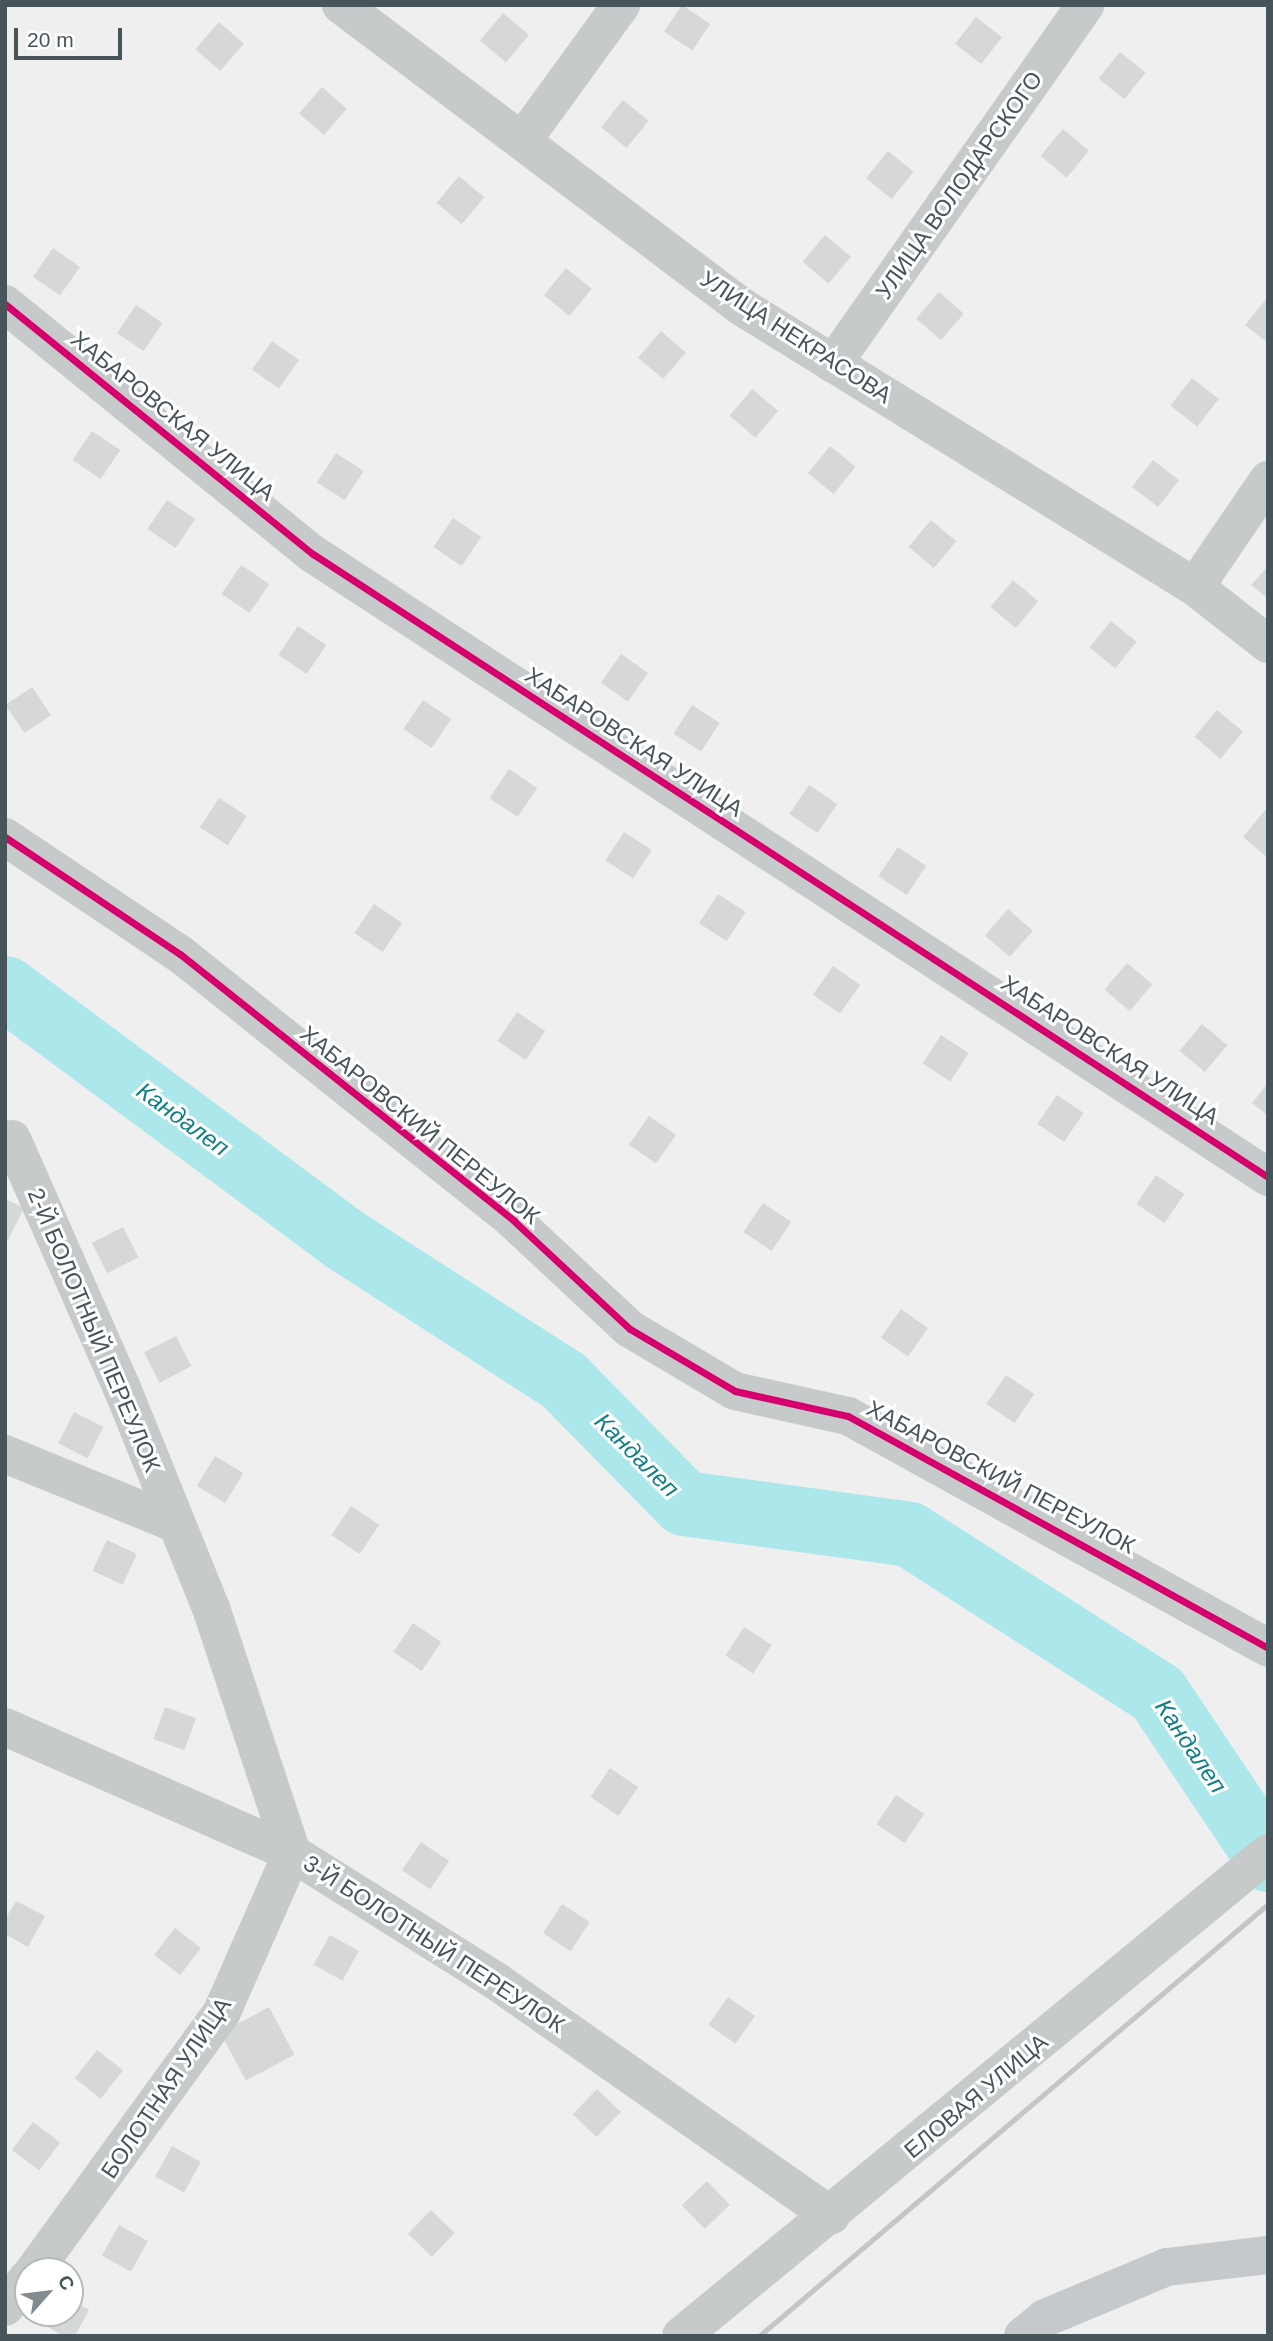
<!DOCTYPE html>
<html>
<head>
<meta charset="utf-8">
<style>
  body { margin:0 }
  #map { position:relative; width:1273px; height:2341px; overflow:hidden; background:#f0efef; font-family:Helvetica,sans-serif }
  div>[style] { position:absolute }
  .river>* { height:65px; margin:-32.5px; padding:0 32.5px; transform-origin:32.5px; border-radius:32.5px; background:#abe7eb }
  .building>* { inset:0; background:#d6d7d8; transform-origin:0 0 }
  .minor>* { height:38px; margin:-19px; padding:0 19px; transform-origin:19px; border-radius:19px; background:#c7cacb }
  .major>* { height:38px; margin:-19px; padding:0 19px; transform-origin:19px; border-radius:19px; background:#c5c9cb }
  .rail>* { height:5px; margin:-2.5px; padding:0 2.5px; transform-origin:2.5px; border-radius:2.5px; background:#c3c5c6 }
  .cycleway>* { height:7px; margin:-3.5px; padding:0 3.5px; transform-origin:3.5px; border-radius:3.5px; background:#d6006c }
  span { translate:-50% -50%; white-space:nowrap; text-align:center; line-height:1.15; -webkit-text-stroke:6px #fff; paint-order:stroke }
  .street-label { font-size:23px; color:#47555b }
  .water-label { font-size:24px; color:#117f87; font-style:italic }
  .frame { position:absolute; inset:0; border:7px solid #47555b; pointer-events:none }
  .north { position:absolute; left:14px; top:2257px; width:70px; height:70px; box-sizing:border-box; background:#fff; border:2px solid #b5bbbd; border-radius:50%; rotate:62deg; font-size:19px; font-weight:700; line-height:28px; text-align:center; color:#47555b }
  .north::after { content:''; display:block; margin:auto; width:24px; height:32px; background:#828b8f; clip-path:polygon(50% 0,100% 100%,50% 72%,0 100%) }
  .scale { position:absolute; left:14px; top:28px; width:108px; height:32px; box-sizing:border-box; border:4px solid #47555b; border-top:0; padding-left:9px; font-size:21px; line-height:24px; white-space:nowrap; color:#47555b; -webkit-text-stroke:5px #fff; paint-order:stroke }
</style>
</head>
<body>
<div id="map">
  <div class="river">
    <i style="left:5px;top:988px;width:422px;rotate:36.5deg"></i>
    <i style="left:344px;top:1239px;width:262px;rotate:32.8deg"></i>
    <i style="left:564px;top:1381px;width:171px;rotate:45.5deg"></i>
    <i style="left:684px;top:1503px;width:227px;rotate:7.8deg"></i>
    <i style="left:909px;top:1534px;width:295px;rotate:32.7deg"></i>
    <i style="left:1157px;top:1693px;width:200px;rotate:56.2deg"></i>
  </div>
  <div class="building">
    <i style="left:682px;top:5px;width:34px;height:32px;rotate:34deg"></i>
    <i style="left:503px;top:13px;width:34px;height:36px;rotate:40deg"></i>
    <i style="left:976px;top:17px;width:33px;height:34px;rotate:38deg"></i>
    <i style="left:219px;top:22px;width:33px;height:36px;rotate:41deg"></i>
    <i style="left:1120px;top:52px;width:33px;height:34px;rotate:39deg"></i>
    <i style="left:322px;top:87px;width:33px;height:35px;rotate:41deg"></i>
    <i style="left:623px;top:100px;width:33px;height:35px;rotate:39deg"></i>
    <i style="left:1063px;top:129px;width:34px;height:35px;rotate:40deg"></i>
    <i style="left:888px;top:151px;width:33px;height:35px;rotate:39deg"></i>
    <i style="left:459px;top:176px;width:33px;height:35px;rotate:40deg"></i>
    <i style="left:825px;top:235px;width:34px;height:35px;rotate:40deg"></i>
    <i style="left:53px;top:248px;width:33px;height:35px;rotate:35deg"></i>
    <i style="left:566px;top:268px;width:33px;height:35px;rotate:39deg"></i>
    <i style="left:939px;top:292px;width:33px;height:35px;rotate:41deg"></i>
    <i style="clip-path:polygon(1268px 297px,1268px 343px,1245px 325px)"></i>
    <i style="left:136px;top:305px;width:32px;height:34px;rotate:34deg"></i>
    <i style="left:661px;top:331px;width:33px;height:35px;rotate:41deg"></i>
    <i style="left:272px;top:341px;width:33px;height:35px;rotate:35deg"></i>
    <i style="left:1192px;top:378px;width:34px;height:35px;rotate:38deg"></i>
    <i style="left:752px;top:389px;width:34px;height:35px;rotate:40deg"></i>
    <i style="left:92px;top:431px;width:34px;height:35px;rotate:34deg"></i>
    <i style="left:830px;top:446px;width:33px;height:35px;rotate:39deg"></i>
    <i style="left:336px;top:453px;width:33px;height:35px;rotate:33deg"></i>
    <i style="left:1153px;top:460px;width:33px;height:34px;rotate:38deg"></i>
    <i style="left:167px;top:500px;width:34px;height:35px;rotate:34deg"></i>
    <i style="left:453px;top:518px;width:34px;height:35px;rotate:34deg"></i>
    <i style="left:931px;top:520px;width:33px;height:35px;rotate:40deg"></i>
    <i style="left:241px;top:565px;width:34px;height:35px;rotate:34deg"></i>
    <i style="clip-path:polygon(1268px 566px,1268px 599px,1251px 585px)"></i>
    <i style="left:1013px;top:580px;width:33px;height:35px;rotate:40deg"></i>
    <i style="left:1111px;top:621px;width:33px;height:34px;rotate:39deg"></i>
    <i style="left:298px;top:626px;width:34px;height:35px;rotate:34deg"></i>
    <i style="left:621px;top:654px;width:33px;height:35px;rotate:35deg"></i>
    <i style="left:32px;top:687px;width:34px;height:32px;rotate:56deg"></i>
    <i style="left:423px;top:700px;width:34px;height:35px;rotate:34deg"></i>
    <i style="left:692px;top:705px;width:33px;height:34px;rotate:33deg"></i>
    <i style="left:1217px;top:710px;width:34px;height:35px;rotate:40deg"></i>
    <i style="left:509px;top:769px;width:34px;height:35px;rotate:34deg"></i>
    <i style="left:809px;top:785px;width:34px;height:35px;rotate:34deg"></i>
    <i style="left:219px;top:798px;width:33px;height:35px;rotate:33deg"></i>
    <i style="clip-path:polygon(1265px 810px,1268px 812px,1268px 858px,1243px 837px)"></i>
    <i style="left:624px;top:832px;width:33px;height:34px;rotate:33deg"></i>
    <i style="left:898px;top:847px;width:34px;height:35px;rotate:34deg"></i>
    <i style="left:718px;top:894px;width:33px;height:35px;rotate:33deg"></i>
    <i style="left:374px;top:904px;width:34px;height:35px;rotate:34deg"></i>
    <i style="left:1008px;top:909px;width:33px;height:35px;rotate:41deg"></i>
    <i style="left:1127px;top:963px;width:33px;height:35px;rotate:40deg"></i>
    <i style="left:833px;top:966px;width:33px;height:35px;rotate:35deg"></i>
    <i style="left:517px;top:1012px;width:34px;height:35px;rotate:34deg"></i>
    <i style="left:1202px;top:1024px;width:33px;height:35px;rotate:40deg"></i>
    <i style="left:941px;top:1035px;width:33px;height:34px;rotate:33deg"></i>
    <i style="clip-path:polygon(1268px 1083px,1268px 1116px,1252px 1103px)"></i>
    <i style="left:1057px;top:1095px;width:32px;height:35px;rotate:34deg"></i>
    <i style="left:649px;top:1116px;width:33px;height:35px;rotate:35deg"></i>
    <i style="left:1156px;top:1175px;width:34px;height:35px;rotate:34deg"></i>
    <i style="clip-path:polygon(5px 1199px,24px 1208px,8px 1240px,5px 1238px)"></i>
    <i style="left:763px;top:1203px;width:34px;height:35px;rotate:34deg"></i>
    <i style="left:123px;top:1227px;width:34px;height:35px;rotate:63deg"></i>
    <i style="left:901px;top:1309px;width:33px;height:35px;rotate:35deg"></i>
    <i style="left:176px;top:1336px;width:34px;height:36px;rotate:63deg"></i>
    <i style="left:1006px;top:1375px;width:34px;height:35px;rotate:34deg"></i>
    <i style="left:74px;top:1412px;width:33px;height:35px;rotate:27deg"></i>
    <i style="left:215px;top:1456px;width:33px;height:35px;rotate:31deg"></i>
    <i style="left:351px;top:1506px;width:34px;height:35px;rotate:34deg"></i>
    <i style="left:107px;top:1540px;width:33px;height:34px;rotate:25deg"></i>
    <i style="left:413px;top:1623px;width:34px;height:35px;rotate:34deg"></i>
    <i style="left:744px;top:1627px;width:33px;height:34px;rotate:33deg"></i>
    <i style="left:165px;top:1707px;width:33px;height:34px;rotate:20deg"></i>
    <i style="left:610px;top:1768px;width:34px;height:35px;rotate:34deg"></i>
    <i style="left:896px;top:1795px;width:34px;height:35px;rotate:34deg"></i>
    <i style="left:421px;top:1842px;width:34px;height:34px;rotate:34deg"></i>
    <i style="clip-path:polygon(16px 1901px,45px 1916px,28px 1947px,5px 1934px,5px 1919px)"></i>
    <i style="left:562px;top:1904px;width:33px;height:35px;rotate:33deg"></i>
    <i style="left:175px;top:1928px;width:33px;height:34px;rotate:38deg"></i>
    <i style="left:330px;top:1935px;width:33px;height:34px;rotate:29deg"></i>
    <i style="left:728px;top:1997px;width:33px;height:34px;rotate:35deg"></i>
    <i style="left:269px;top:2007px;width:54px;height:55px;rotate:62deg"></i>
    <i style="left:97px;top:2050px;width:33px;height:36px;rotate:38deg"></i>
    <i style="left:597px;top:2089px;width:33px;height:35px;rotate:44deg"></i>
    <i style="left:33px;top:2122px;width:34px;height:35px;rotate:37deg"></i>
    <i style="left:172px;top:2146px;width:33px;height:35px;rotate:29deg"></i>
    <i style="left:707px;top:2181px;width:33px;height:35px;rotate:46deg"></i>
    <i style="left:431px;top:2210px;width:33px;height:33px;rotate:44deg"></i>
    <i style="left:119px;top:2225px;width:33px;height:35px;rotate:29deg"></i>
    <i style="clip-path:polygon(70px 2299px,89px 2310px,75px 2336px,63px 2336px,43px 2324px,49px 2313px,70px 2313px)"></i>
  </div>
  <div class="minor">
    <i style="left:341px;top:5px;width:502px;rotate:36.98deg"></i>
    <i style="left:742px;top:307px;width:533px;rotate:31.72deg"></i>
    <i style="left:1195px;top:587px;width:93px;rotate:38deg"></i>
    <i style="left:523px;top:140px;width:167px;rotate:-54deg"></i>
    <i style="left:5px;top:304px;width:397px;rotate:39.1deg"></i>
    <i style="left:313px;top:554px;width:1140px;rotate:33.12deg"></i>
    <i style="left:833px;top:364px;width:439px;rotate:-54.9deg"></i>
    <i style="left:1195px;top:587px;width:130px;rotate:-55.7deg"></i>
    <i style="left:5px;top:837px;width:211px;rotate:33.8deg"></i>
    <i style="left:180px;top:954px;width:428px;rotate:38.6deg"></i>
    <i style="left:514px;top:1221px;width:158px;rotate:43deg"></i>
    <i style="left:630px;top:1329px;width:122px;rotate:30.6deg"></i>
    <i style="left:735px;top:1391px;width:116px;rotate:12.5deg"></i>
    <i style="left:848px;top:1416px;width:480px;rotate:28.9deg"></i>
    <i style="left:12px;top:1139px;width:272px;rotate:66.2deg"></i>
    <i style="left:122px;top:1388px;width:237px;rotate:68deg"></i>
    <i style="left:211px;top:1608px;width:258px;rotate:71.7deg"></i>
    <i style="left:292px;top:1853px;width:174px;rotate:113.8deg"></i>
    <i style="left:222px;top:2012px;width:320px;rotate:126deg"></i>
    <i style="left:5px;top:1454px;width:180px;rotate:22.2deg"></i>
    <i style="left:5px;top:1727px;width:313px;rotate:23.7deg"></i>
    <i style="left:292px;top:1853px;width:241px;rotate:32.1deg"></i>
    <i style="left:496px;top:1981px;width:409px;rotate:35deg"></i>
    <i style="left:5px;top:2307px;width:37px;rotate:-52deg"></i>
    <i style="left:681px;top:2336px;width:760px;rotate:-39.45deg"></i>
  </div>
  <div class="major">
    <i style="left:1023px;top:2336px;width:28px;rotate:-39deg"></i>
    <i style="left:1045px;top:2318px;width:132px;rotate:-22.7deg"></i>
    <i style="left:1167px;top:2267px;width:102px;rotate:-6.8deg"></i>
  </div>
  <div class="rail">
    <i style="left:759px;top:2336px;width:668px;rotate:-40.32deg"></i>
  </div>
  <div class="cycleway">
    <i style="left:5px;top:304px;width:397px;rotate:39.1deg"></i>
    <i style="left:313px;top:554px;width:1140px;rotate:33.12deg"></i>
    <i style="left:5px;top:837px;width:211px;rotate:33.8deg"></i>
    <i style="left:180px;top:954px;width:428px;rotate:38.6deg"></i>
    <i style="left:514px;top:1221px;width:158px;rotate:43deg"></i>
    <i style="left:630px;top:1329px;width:122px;rotate:30.6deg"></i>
    <i style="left:735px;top:1391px;width:116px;rotate:12.5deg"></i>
    <i style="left:848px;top:1416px;width:480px;rotate:28.9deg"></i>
  </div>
  <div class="street-label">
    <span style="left:959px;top:185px;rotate:-55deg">УЛИЦА ВОЛОДАРСКОГО</span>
    <span style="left:796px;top:337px;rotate:33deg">УЛИЦА НЕКРАСОВА</span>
    <span style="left:173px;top:416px;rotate:39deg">ХАБАРОВСКАЯ УЛИЦА</span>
    <span style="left:634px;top:742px;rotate:33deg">ХАБАРОВСКАЯ УЛИЦА</span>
    <span style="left:1110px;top:1050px;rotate:33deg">ХАБАРОВСКАЯ УЛИЦА</span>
    <span style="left:420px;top:1125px;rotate:39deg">ХАБАРОВСКИЙ ПЕРЕУЛОК</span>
    <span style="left:94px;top:1330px;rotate:67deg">2-Й БОЛОТНЫЙ ПЕРЕУЛОК</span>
    <span style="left:1001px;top:1477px;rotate:28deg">ХАБАРОВСКИЙ ПЕРЕУЛОК</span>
    <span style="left:434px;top:1944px;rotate:33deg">3-Й БОЛОТНЫЙ ПЕРЕУЛОК</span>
    <span style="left:166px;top:2088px;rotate:-56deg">БОЛОТНАЯ УЛИЦА</span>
    <span style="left:976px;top:2096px;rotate:-40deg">ЕЛОВАЯ УЛИЦА</span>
  </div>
  <div class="water-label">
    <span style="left:183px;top:1119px;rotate:36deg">Кандалеп</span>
    <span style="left:637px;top:1455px;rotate:45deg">Кандалеп</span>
    <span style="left:1191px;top:1746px;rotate:56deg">Кандалеп</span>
  </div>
  <div class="frame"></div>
  <div class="north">С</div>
  <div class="scale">20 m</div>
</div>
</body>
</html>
